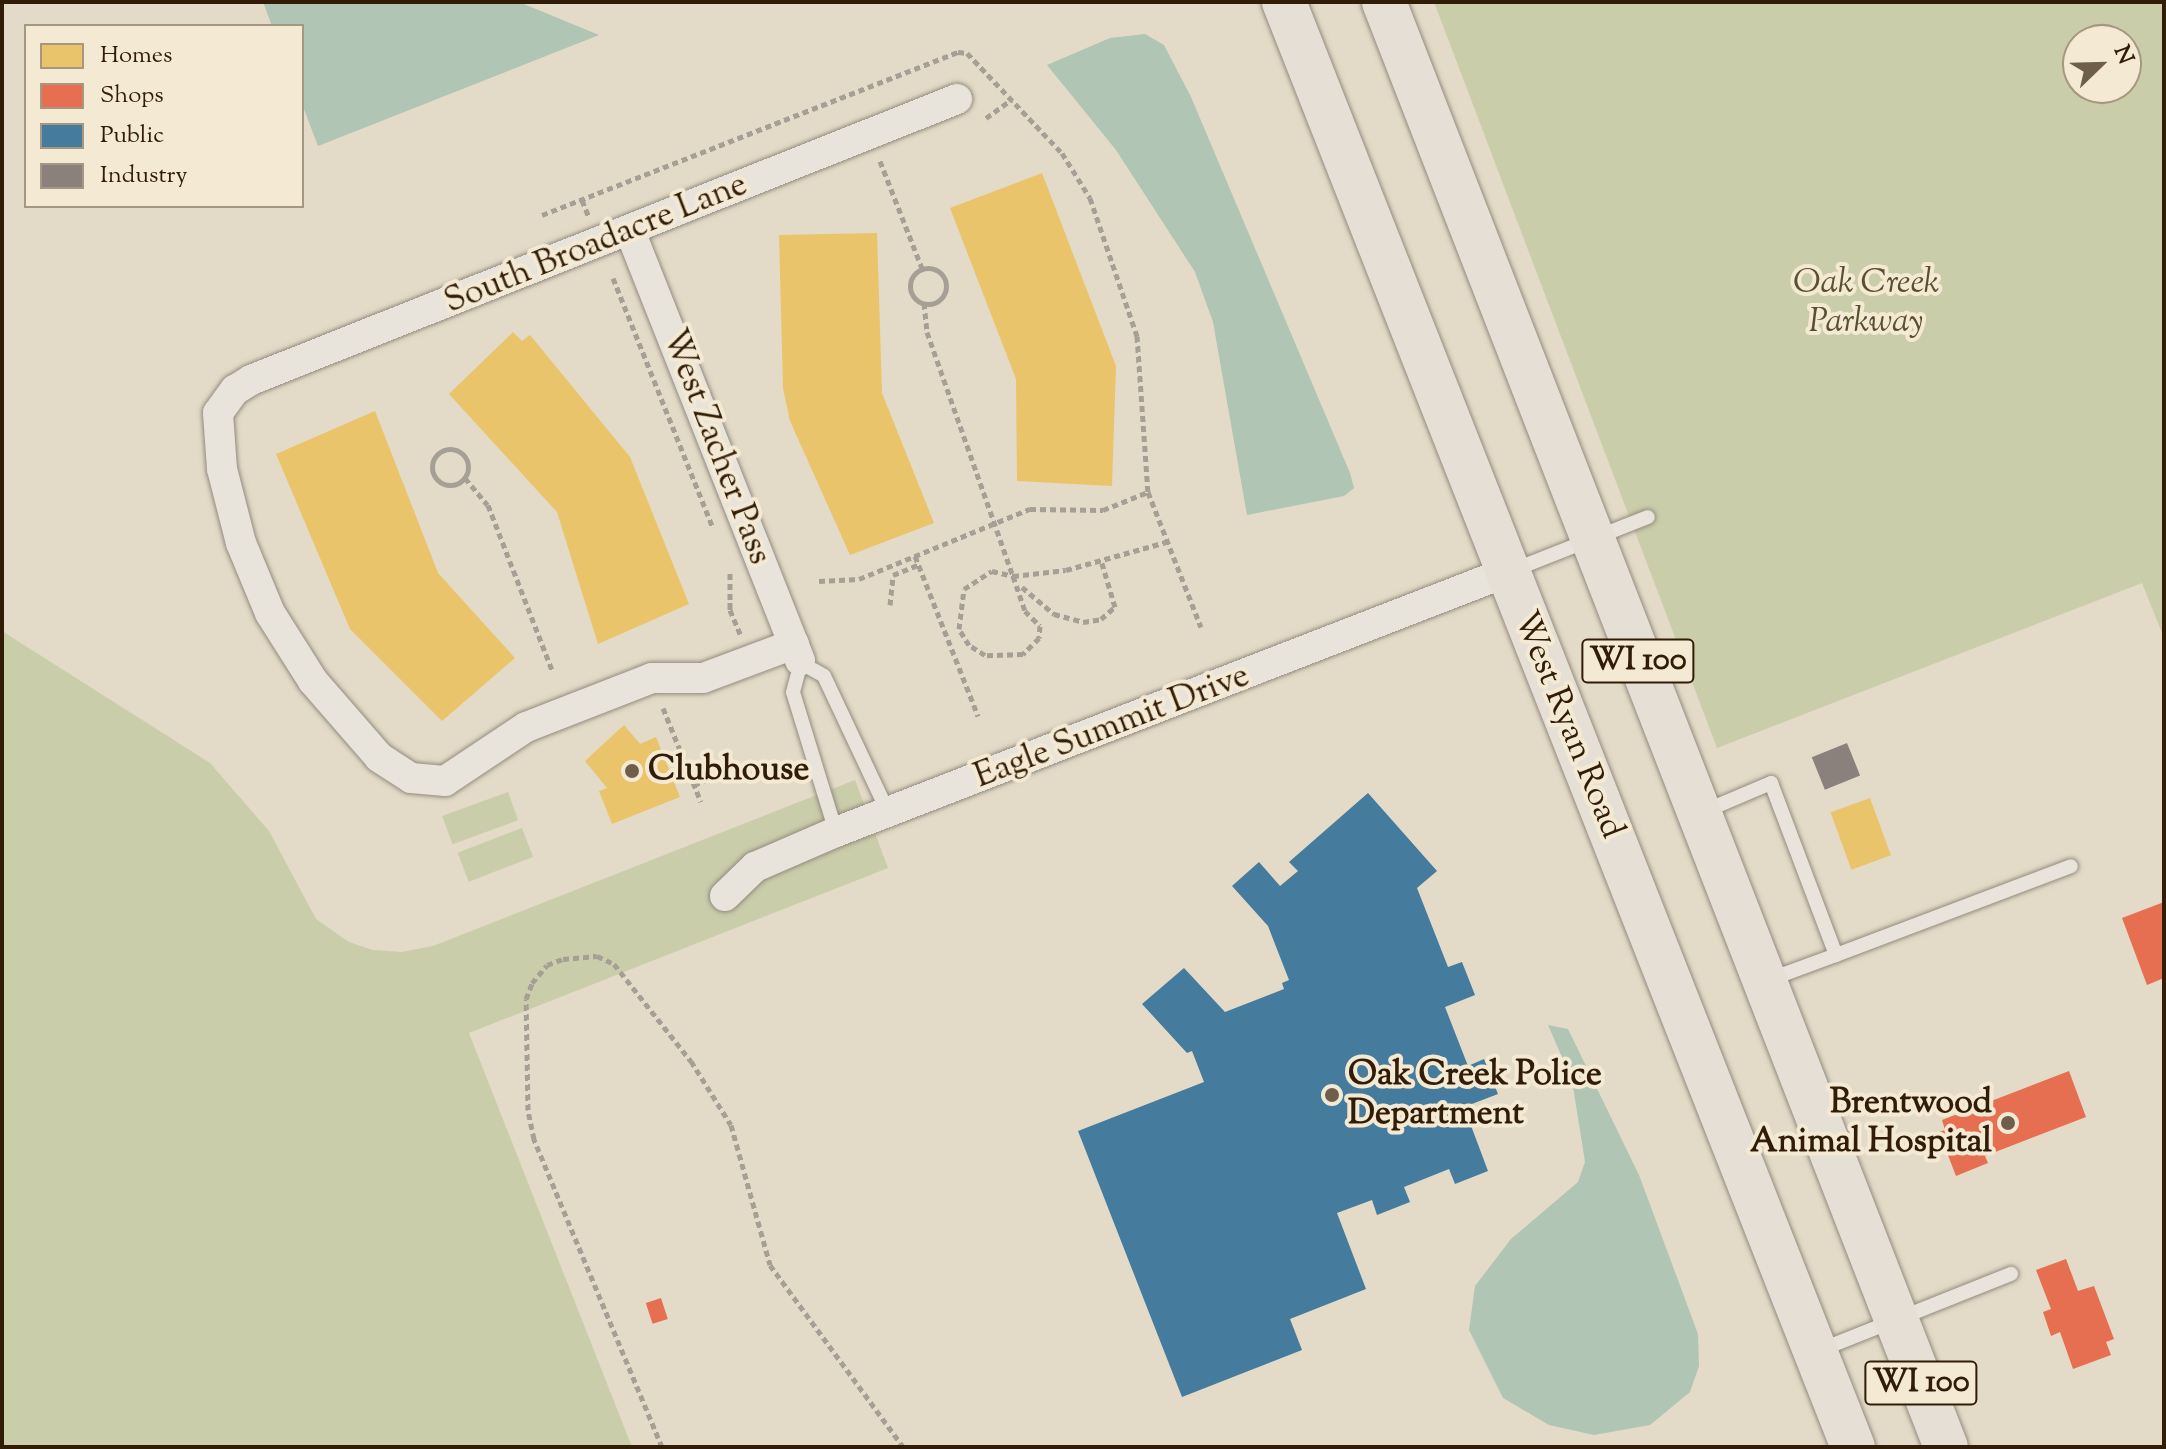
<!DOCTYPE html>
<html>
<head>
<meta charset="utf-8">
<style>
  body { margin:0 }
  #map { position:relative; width:2166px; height:1449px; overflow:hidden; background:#e3dac7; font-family:"Sorts Mill Goudy",serif }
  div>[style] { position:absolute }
  .green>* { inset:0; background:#cacdaa; transform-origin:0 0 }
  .water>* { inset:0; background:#b0c5b4 }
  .homes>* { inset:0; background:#e9c46a; transform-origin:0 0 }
  .shops>* { inset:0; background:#e76f51; transform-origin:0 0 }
  .public>* { inset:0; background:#457b9d }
  .industry>* { inset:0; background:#8a817c; transform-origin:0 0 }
  .path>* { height:5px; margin-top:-2.5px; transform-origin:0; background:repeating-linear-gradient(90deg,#a59f96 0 6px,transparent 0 10px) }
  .path>.ring { margin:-2.5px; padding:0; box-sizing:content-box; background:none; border:5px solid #a59f96; border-radius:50% }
  .roads { filter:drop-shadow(0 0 2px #938b7e) drop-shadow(0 0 2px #938b7e) }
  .service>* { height:14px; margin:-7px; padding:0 7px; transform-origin:7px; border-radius:7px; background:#e8e3db }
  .minor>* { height:30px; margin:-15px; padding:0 15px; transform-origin:15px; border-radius:15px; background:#e8e3db }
  .primary>* { height:44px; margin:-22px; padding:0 22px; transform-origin:22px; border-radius:22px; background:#e5dfd5 }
  .dots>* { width:22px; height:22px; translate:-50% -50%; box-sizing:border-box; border:4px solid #f4e9d3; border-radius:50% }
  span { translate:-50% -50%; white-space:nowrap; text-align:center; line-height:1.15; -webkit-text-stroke:8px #f4e9d3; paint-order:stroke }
  .shield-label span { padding:2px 6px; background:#f4e9d3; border:2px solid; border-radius:6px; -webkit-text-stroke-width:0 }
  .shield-label { font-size:32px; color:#311d07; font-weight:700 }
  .street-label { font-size:34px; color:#311d07 }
  .park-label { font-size:34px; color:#594f31; font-style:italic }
  .poi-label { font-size:34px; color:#311d07; font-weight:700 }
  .left { translate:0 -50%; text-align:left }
  .right { translate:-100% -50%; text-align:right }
  .frame { position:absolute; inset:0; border:4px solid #311d07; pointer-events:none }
  .legend { position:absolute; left:24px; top:24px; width:280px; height:184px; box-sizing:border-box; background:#f4e9d3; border:2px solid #a69781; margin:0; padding:10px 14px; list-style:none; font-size:24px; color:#311d07 }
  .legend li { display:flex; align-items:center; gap:16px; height:40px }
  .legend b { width:40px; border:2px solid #a69781 }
  .north { position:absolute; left:2062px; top:24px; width:80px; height:80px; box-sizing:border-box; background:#f4e9d3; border:2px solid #a69781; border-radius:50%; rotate:67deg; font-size:22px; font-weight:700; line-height:32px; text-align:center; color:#311d07 }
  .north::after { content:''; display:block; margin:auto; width:28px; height:36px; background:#6f5f4a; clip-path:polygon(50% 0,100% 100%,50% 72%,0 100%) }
</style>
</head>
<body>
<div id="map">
  <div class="green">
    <i style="clip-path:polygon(evenodd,1434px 2px,2164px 2px,2164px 638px,2142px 583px,1717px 748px,1434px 2px,2078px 40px,2126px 40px,2126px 88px,2078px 88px,2078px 40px)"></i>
    <i style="clip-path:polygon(2px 631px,210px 763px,269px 831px,316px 919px,349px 942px,373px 950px,402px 952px,433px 946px,855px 780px,888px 868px,469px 1033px,632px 1447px,2px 1447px)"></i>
    <i style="left:508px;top:792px;width:30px;height:70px;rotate:70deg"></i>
    <i style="left:522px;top:828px;width:31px;height:69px;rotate:69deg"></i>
  </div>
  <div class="water">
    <i style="clip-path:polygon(263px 2px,519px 2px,599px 35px,318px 146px,302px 104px,302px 26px,272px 26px)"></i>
    <i style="clip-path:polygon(1145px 34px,1164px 45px,1191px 97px,1350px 473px,1354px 488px,1344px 496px,1247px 515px,1213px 322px,1195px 272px,1116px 150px,1047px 65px,1110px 38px)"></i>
    <i style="clip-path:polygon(1548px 1025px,1568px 1029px,1639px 1175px,1698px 1334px,1699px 1366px,1690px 1392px,1650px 1425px,1594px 1435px,1549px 1425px,1503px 1398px,1469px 1330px,1475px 1286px,1511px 1239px,1578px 1182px,1585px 1162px,1572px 1080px)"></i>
  </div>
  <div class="homes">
    <i style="clip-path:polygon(1042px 173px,1116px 366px,1112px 486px,1017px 481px,1016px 379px,950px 208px)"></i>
    <i style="clip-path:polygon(877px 233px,882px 393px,934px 523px,850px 555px,790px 421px,783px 388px,779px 235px)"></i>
    <i style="clip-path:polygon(513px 332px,522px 341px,530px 335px,630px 457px,689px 604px,598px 644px,557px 512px,449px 394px)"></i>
    <i style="clip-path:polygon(375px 411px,438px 573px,515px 658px,442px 721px,350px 629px,276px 454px)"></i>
    <i style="clip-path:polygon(624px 725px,640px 744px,656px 737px,680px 797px,612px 824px,599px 791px,607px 788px,585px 761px)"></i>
    <i style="left:1870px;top:798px;width:61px;height:42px;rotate:70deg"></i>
  </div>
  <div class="shops">
    <i style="clip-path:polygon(2164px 902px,2164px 978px,2147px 985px,2122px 918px)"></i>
    <i style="clip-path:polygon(2069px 1071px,2086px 1117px,1985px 1156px,1988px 1163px,1956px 1176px,1939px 1132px,1945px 1130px,1942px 1120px)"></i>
    <i style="clip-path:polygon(2066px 1259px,2078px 1291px,2094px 1286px,2114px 1339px,2106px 1342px,2111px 1355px,2073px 1369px,2060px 1332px,2051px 1336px,2043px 1312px,2051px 1309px,2036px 1270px)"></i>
    <i style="left:661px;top:1298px;width:22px;height:16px;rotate:72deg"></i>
  </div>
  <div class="public">
    <i style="clip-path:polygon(1368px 793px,1437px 871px,1417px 888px,1448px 967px,1462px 962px,1475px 995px,1445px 1007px,1468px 1066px,1484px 1059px,1498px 1094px,1464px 1107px,1488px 1171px,1455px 1184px,1449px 1169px,1404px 1187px,1410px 1202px,1377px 1215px,1372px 1200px,1337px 1213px,1366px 1289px,1290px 1319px,1302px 1350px,1182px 1397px,1078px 1131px,1204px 1082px,1192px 1051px,1187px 1053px,1142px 1004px,1184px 968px,1225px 1012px,1284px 989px,1282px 983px,1289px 980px,1268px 926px,1232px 886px,1259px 862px,1280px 886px,1298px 871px,1289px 862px)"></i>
  </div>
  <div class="industry">
    <i style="left:1847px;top:743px;width:35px;height:38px;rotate:68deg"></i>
  </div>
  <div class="path">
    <i style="left:986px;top:118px;width:32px;rotate:-36deg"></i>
    <i style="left:880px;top:161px;width:115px;rotate:68.6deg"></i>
    <i style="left:582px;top:200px;width:18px;rotate:68deg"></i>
    <i style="left:542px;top:215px;width:447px;rotate:-21.4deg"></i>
    <i style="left:958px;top:52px;width:9px;rotate:6deg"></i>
    <i style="left:967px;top:53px;width:138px;rotate:46.5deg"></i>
    <i style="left:1062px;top:153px;width:53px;rotate:58.1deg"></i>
    <i style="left:1090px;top:198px;width:146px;rotate:71.2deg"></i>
    <i style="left:1137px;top:336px;width:156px;rotate:86deg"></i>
    <i style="left:1148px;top:492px;width:145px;rotate:68.6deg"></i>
    <i class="ring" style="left:910px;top:268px;width:31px;height:31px"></i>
    <i style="left:613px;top:278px;width:267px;rotate:68.2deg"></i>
    <i style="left:924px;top:303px;width:29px;rotate:84deg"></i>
    <i style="left:927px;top:332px;width:259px;rotate:70.6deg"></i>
    <i style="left:1013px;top:576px;width:53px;rotate:-6.5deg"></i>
    <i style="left:1066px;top:570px;width:104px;rotate:-15.6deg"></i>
    <i class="ring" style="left:432px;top:449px;width:31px;height:31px"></i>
    <i style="left:465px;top:478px;width:35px;rotate:50deg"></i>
    <i style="left:488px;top:505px;width:177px;rotate:68.8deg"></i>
    <i style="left:915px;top:556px;width:172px;rotate:68.5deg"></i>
    <i style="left:992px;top:571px;width:22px;rotate:13deg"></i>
    <i style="left:1013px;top:576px;width:37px;rotate:71deg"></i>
    <i style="left:1025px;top:611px;width:21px;rotate:45deg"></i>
    <i style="left:1040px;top:626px;width:12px;rotate:95deg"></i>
    <i style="left:1039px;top:638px;width:23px;rotate:135deg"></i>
    <i style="left:1023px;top:654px;width:38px;rotate:178deg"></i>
    <i style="left:985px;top:655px;width:19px;rotate:-148deg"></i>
    <i style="left:969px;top:645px;width:19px;rotate:-122deg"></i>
    <i style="left:959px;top:629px;width:40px;rotate:-82.9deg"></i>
    <i style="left:964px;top:589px;width:33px;rotate:-33deg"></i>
    <i style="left:730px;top:573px;width:37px;rotate:90deg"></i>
    <i style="left:730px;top:610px;width:28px;rotate:67deg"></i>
    <i style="left:819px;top:581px;width:40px;rotate:-2.9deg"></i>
    <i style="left:859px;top:579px;width:185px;rotate:-22.3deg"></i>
    <i style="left:1030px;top:509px;width:73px;rotate:0.8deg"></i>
    <i style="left:1103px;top:510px;width:48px;rotate:-21.8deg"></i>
    <i style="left:1022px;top:587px;width:42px;rotate:40.2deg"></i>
    <i style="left:1054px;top:614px;width:30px;rotate:15deg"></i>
    <i style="left:1083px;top:622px;width:18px;rotate:-9deg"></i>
    <i style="left:1101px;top:619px;width:18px;rotate:-41deg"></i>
    <i style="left:1115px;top:607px;width:49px;rotate:-106.6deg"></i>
    <i style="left:890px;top:605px;width:30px;rotate:-84deg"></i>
    <i style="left:893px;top:575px;width:27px;rotate:-22deg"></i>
    <i style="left:663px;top:708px;width:101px;rotate:68deg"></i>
    <i style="left:694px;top:785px;width:45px;rotate:-22deg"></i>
    <i style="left:662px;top:1447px;width:334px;rotate:-112.6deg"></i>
    <i style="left:534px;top:1139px;width:30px;rotate:-102deg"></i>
    <i style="left:528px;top:1110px;width:111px;rotate:-91deg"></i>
    <i style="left:526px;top:999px;width:17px;rotate:-69deg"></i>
    <i style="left:532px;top:983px;width:23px;rotate:-50deg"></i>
    <i style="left:547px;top:965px;width:17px;rotate:-21deg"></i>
    <i style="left:563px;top:959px;width:34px;rotate:-5deg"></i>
    <i style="left:597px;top:956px;width:19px;rotate:25deg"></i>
    <i style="left:614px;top:964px;width:124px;rotate:51.6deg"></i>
    <i style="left:691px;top:1061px;width:75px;rotate:58deg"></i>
    <i style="left:731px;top:1125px;width:145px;rotate:74.4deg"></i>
    <i style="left:770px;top:1265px;width:225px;rotate:53.8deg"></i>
  </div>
  <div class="roads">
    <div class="service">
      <i style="left:1511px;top:571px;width:147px;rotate:-21.5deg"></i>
      <i style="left:1705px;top:811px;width:72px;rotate:-23deg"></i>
      <i style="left:1771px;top:783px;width:184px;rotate:69.3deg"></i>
      <i style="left:1836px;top:955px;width:72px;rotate:159.8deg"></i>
      <i style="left:836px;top:832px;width:146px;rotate:-107.1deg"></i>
      <i style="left:793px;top:692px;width:30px;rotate:-75deg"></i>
      <i style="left:801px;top:663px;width:26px;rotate:29deg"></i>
      <i style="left:824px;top:676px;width:150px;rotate:64.8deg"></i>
      <i style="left:1836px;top:955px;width:251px;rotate:-20.7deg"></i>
      <i style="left:1818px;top:1351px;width:208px;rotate:-21.8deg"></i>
    </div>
    <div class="minor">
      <i style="left:630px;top:231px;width:462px;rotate:68.4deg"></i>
      <i style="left:794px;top:644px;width:97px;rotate:159.5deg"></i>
      <i style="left:703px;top:678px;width:51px;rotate:180deg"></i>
      <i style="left:652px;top:678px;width:135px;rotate:158.7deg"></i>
      <i style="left:526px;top:727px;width:97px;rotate:146.3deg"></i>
      <i style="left:445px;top:781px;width:34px;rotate:-175deg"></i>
      <i style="left:411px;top:778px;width:38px;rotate:-147deg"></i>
      <i style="left:379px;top:757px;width:101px;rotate:-131deg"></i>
      <i style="left:313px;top:681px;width:80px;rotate:-122.3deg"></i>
      <i style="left:270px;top:613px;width:76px;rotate:-112.5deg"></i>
      <i style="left:241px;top:543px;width:76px;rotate:-104.4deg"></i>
      <i style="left:222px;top:469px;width:56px;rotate:-94.1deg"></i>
      <i style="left:218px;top:413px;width:29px;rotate:-54deg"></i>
      <i style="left:235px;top:390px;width:19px;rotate:-32deg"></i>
      <i style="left:251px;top:380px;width:760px;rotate:-21.7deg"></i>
      <i style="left:725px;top:896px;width:42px;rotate:-44deg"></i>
      <i style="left:755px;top:867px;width:88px;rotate:-23.4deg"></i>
      <i style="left:836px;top:832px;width:720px;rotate:-21.18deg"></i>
    </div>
    <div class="primary">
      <i style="left:1284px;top:2px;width:1553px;rotate:68.51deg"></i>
      <i style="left:1384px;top:2px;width:1550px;rotate:68.75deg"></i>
    </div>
  </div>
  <div class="dots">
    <i style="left:632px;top:771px;background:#6f5f4a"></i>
    <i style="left:1332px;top:1095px;background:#6f5f4a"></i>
    <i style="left:2008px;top:1123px;background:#6f5f4a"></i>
  </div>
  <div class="shield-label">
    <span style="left:1638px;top:661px">WI 100</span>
    <span style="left:1921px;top:1383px">WI 100</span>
  </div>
  <div class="street-label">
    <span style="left:596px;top:244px;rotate:-22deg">South Broadacre Lane</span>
    <span style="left:716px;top:447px;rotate:69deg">West Zacher Pass</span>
    <span style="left:1568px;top:725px;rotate:68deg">West Ryan Road</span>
    <span style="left:1112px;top:727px;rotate:-21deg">Eagle Summit Drive</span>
  </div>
  <div class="park-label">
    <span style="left:1866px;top:303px">Oak Creek<br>Parkway</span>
  </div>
  <div class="poi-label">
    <span class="left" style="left:648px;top:771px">Clubhouse</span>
    <span class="left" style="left:1348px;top:1095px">Oak Creek Police<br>Department</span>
    <span class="right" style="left:1992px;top:1123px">Brentwood<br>Animal Hospital</span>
  </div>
  <div class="frame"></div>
  <ul class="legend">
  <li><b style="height:22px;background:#e9c46a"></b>Homes</li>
  <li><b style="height:22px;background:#e76f51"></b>Shops</li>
  <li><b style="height:22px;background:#457b9d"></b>Public</li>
  <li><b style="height:22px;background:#8a817c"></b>Industry</li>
  </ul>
  <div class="north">N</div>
</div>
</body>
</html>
